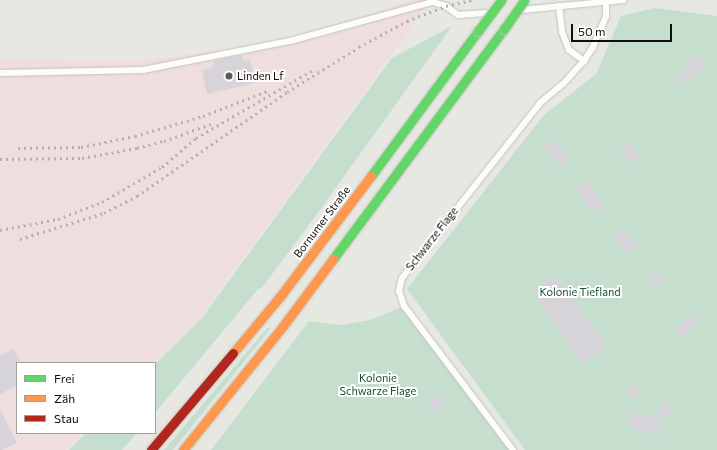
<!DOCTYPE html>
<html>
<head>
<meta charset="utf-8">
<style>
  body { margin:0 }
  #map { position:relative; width:717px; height:450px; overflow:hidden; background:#e8e8e3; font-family:Commissioner,sans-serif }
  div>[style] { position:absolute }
  .industrial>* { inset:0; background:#eedfde }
  .green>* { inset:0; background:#c6dece }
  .building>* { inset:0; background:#d6d3d9; transform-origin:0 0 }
  .roads { filter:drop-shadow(0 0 1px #c3c3bf) drop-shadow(0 0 1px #c3c3bf) }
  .lane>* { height:6px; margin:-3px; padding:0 3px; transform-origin:3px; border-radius:3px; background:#fcfcfb }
  .fast>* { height:9px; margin:-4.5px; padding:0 4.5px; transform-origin:4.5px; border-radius:4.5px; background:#63d668 }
  .slow>* { height:9px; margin:-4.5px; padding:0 4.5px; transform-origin:4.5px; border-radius:4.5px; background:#ff974d }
  .jam>* { height:9px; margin:-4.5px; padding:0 4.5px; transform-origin:4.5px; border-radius:4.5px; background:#b3261e }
  .rail>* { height:3px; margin-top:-1.5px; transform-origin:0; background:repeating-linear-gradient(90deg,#b2b2b1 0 2px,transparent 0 6px) }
  .bridges { filter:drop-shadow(0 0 1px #c3c3bf) drop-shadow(0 0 1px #c3c3bf) }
  .fast-bridge>* { height:9px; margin:-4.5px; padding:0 4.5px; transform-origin:4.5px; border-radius:4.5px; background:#63d668 }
  .dots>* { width:11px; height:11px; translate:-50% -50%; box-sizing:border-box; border:2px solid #fff; border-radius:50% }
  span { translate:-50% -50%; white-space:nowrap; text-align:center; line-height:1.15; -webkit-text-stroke:4px #fff; paint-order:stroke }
  .poi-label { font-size:11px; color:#0f0e0c }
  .left { translate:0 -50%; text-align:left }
  .street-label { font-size:11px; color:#0f0e0c }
  .park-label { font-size:11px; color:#154e35 }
  .legend { position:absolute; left:16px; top:362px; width:140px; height:72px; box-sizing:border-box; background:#fff; border:1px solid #9f9f9e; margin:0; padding:5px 7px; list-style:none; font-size:12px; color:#0f0e0c }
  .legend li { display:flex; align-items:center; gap:8px; height:20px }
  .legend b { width:20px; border:1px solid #9f9f9e }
  .scale { position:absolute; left:571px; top:24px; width:101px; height:18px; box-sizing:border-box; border:2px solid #0f0e0c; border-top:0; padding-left:5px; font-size:12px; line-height:14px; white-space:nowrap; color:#0f0e0c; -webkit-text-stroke:3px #fff; paint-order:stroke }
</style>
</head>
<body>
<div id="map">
  <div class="industrial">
    <i style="clip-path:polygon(412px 0,431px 0,200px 318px,154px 363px,17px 363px,17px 433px,83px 433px,66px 450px,0 450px,0 59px,142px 60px,271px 44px)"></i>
  </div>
  <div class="green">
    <i style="clip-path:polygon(655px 8px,717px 16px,717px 450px,525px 450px,407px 289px,544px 115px,596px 74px,621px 16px)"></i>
    <i style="clip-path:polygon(452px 26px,317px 214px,261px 289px,259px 288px,155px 413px,155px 364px,201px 319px,392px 58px)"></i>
    <i style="clip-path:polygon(404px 306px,512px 450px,211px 450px,309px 321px,341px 325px,370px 320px)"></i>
    <i style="clip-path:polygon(267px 328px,271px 328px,173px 450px,164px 450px)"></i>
    <i style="clip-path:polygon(86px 433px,137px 433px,122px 450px,69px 450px)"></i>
  </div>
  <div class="building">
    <i style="clip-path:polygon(700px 54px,703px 70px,681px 85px,675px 76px,690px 64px,687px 58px)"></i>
    <i style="clip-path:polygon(241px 55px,244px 61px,250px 59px,255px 83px,207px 94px,202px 70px,212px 68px,214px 61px)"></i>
    <i style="left:553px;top:139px;width:26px;height:11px;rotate:53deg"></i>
    <i style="left:629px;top:143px;width:17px;height:11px;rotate:54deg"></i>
    <i style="left:587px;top:181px;width:29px;height:13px;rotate:55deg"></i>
    <i style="left:624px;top:229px;width:21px;height:13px;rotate:53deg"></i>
    <i style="left:657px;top:271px;width:11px;height:14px;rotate:49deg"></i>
    <i style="left:555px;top:275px;width:88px;height:29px;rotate:54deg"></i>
    <i style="left:693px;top:314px;width:11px;height:24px;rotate:52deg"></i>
    <i style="clip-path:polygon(14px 349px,21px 363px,17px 363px,17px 386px,0 394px,0 356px)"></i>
    <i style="left:635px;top:385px;width:10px;height:11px;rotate:53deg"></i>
    <i style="clip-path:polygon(441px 396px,444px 408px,432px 411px,428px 400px)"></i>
    <i style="left:662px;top:402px;width:11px;height:14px;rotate:22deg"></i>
    <i style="clip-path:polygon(0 409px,17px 443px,2px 450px,0 450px)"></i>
    <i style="left:632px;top:411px;width:32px;height:16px;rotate:16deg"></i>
  </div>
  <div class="roads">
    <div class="lane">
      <i style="left:559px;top:6px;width:26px;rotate:83deg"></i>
      <i style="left:562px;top:32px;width:19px;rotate:69deg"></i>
      <i style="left:569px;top:50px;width:19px;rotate:36deg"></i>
      <i style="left:521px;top:10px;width:103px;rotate:-5.5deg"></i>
      <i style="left:0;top:73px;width:143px;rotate:-1.2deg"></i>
      <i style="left:143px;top:70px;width:150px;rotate:-11.2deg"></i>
      <i style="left:290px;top:41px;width:148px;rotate:-15.3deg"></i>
      <i style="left:433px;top:2px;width:14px;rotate:17deg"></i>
      <i style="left:446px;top:6px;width:15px;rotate:37deg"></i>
      <i style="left:458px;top:15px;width:28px;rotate:-4deg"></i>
      <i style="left:513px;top:450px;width:181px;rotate:-127.1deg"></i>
      <i style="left:404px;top:306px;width:16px;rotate:-108deg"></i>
      <i style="left:399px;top:291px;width:13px;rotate:-77deg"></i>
      <i style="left:402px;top:278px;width:223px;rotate:-51.7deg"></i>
      <i style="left:540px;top:103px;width:30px;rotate:-40deg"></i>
      <i style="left:563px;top:84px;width:31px;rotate:-48deg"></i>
      <i style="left:584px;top:61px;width:17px;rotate:-57deg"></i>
      <i style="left:593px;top:47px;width:33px;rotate:-67deg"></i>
      <i style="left:606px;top:17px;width:15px;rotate:-90deg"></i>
    </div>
    <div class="fast">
      <i style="left:371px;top:176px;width:180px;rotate:-53.6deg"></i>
      <i style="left:333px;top:259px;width:287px;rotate:-53.4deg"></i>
    </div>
    <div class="slow">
      <i style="left:233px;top:353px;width:77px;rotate:-50.3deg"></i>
      <i style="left:282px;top:294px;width:148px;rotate:-53deg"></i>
      <i style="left:183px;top:450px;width:159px;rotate:-51.1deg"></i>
      <i style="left:283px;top:326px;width:84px;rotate:-53.3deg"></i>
    </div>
    <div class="jam">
      <i style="left:151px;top:450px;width:127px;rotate:-49.8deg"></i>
    </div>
  </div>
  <div class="rail">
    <i style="left:18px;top:148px;width:63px;rotate:-0.9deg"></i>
    <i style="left:81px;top:147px;width:55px;rotate:-11.5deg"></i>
    <i style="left:135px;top:136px;width:71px;rotate:-16.4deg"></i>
    <i style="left:203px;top:116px;width:69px;rotate:-21.3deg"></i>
    <i style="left:0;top:159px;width:82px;rotate:-0.7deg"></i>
    <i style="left:82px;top:158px;width:56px;rotate:-10.3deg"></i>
    <i style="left:137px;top:148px;width:28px;rotate:-15deg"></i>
    <i style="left:164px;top:141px;width:50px;rotate:-19.9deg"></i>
    <i style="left:0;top:230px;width:59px;rotate:-10.7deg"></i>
    <i style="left:58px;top:219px;width:47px;rotate:-21.1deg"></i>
    <i style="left:102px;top:202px;width:69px;rotate:-30.3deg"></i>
    <i style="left:162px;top:167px;width:45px;rotate:-40.5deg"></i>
    <i style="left:196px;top:138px;width:135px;rotate:-30.2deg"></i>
    <i style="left:20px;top:239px;width:88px;rotate:-17.2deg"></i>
    <i style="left:104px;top:213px;width:37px;rotate:-27deg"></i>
    <i style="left:137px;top:196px;width:183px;rotate:-34.7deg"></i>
    <i style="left:287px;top:92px;width:85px;rotate:-32deg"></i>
    <i style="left:359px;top:47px;width:55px;rotate:-28.4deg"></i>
    <i style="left:407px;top:21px;width:42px;rotate:-21deg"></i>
    <i style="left:446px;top:6px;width:28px;rotate:-13deg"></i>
  </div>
  <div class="bridges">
    <div class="fast-bridge">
      <i style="left:504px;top:29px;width:35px;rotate:-55deg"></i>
      <i style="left:478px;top:31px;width:39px;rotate:-53deg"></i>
    </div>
  </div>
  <div class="dots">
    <i style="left:229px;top:76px;background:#5b5a57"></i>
  </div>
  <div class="poi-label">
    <span class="left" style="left:237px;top:76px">Linden Lf</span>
  </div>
  <div class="street-label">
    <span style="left:322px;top:222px;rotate:-53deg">Bornumer Straße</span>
    <span style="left:432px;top:239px;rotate:-52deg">Schwarze Flage</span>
  </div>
  <div class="park-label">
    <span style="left:580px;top:292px">Kolonie Tiefland</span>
    <span style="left:378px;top:385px">Kolonie<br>Schwarze Flage</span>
  </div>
  <ul class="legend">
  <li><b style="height:5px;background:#63d668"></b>Frei</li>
  <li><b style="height:5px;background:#ff974d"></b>Zäh</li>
  <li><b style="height:5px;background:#b3261e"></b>Stau</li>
  </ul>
  <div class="scale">50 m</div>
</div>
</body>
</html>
